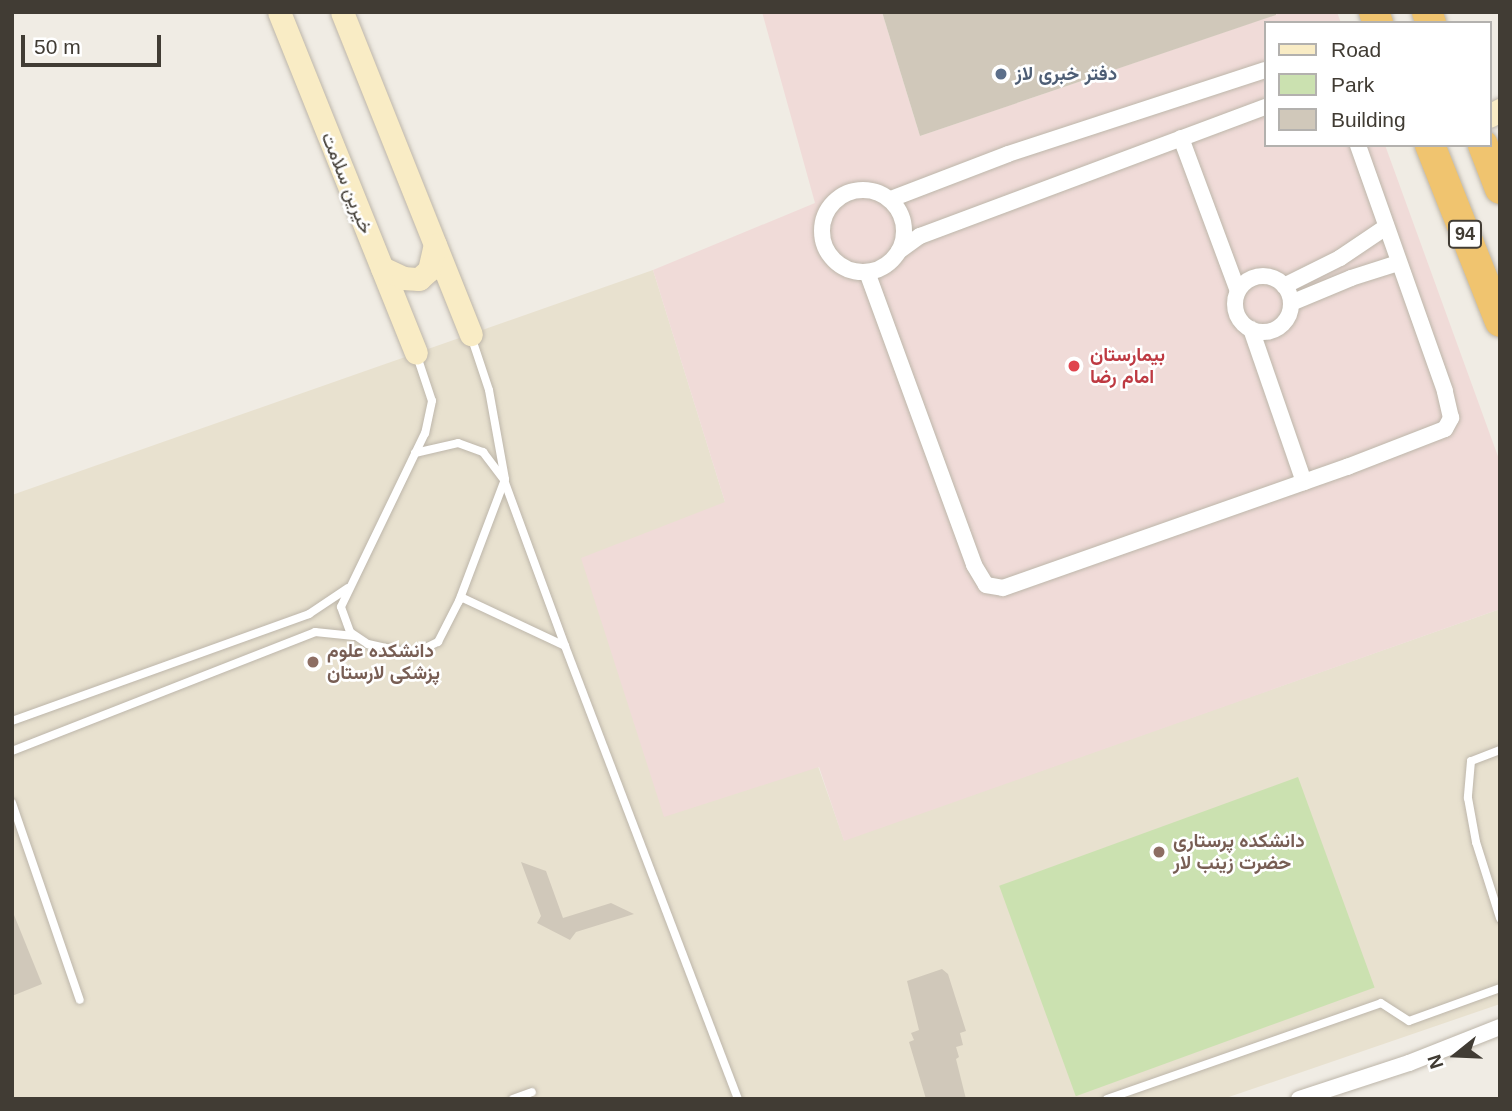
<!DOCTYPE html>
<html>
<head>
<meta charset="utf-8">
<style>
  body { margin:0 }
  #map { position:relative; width:1512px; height:1111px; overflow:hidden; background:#f0ece4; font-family:Helvetica,Vazirmatn,sans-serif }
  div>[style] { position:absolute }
  .education>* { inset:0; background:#e8e1cf }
  .medical>* { inset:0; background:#f0dbd8 }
  .green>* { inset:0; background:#cbe1b0; transform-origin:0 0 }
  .building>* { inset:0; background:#d0c8ba }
  .roads { filter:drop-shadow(0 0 2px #bdb6aa) drop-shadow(0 0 2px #bdb6aa) }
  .lane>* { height:8px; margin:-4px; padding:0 4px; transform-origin:4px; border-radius:4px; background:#fff }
  .street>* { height:16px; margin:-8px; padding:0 8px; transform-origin:8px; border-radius:8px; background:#fff }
  .street>.ring { margin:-8px; padding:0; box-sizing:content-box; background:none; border:16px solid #fff; border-radius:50% }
  .secondary>* { height:23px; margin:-11.5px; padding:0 11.5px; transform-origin:11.5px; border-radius:11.5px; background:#f9ecc5 }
  .highway>* { height:30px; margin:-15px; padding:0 15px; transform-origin:15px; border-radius:15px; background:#f0c46f }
  .dots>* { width:19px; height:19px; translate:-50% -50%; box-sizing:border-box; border:4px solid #fff; border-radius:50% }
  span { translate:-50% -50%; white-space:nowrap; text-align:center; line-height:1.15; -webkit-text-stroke:5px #fff; paint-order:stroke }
  .shield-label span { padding:2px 5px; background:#fff; border:2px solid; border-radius:5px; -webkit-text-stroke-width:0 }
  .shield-label { font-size:18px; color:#413c34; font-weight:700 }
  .service-label { font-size:19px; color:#4e5e75; font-weight:700 }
  .left { translate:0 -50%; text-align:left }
  .street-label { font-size:19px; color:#413c34 }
  .health-label { font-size:19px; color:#be3a42; font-weight:700 }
  .education-label { font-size:19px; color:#785e54; font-weight:700 }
  .frame { position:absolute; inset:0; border:14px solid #413c34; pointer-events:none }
  .legend { position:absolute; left:1264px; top:21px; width:228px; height:126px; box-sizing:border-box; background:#fff; border:2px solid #b3b1ae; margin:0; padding:9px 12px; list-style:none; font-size:21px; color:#413c34 }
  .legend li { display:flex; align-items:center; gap:14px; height:35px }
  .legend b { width:35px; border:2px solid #b3b1ae }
  .north { position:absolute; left:1421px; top:1020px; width:70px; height:70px; -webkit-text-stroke:5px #fff; paint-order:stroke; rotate:252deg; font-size:19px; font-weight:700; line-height:28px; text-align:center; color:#413c34 }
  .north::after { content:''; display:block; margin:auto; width:24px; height:32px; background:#413c34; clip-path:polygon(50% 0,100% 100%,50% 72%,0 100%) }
  .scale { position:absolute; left:21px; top:35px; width:140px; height:32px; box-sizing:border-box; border:4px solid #413c34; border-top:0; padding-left:9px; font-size:21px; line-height:24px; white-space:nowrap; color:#413c34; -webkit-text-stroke:5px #fff; paint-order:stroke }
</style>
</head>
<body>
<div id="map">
  <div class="education">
    <i style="clip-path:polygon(653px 270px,725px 502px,844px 840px,1500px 609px,1500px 1004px,1223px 1099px,12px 1099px,12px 495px)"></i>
  </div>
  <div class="medical">
    <i style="clip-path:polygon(762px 12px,882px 12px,920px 136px,1283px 12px,1337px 12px,1341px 23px,1265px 23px,1265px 145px,1385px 145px,1500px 462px,1500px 609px,844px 841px,819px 767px,664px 817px,581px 558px,725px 502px,653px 270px,815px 203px)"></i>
  </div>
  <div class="green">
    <i style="left:1298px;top:777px;width:224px;height:318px;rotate:70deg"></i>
  </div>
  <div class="building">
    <i style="clip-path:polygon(882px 12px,1276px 12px,1276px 15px,920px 136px)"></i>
    <i style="clip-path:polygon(521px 862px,546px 871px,563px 918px,611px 903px,634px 914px,576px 932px,570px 940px,537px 923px,541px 916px)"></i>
    <i style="clip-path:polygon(12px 910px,42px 984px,12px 996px)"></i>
    <i style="clip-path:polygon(942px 969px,948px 974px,966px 1031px,960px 1033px,963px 1045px,956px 1047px,959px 1057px,956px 1059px,966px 1099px,926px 1099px,909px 1042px,914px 1040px,911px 1033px,919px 1030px,907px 981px)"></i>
  </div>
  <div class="roads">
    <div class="lane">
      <i style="left:417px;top:356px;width:47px;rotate:71.6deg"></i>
      <i style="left:432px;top:401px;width:33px;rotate:102deg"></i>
      <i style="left:425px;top:433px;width:193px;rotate:115.8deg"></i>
      <i style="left:341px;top:607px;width:27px;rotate:70deg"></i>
      <i style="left:350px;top:632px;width:22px;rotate:34deg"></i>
      <i style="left:368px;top:644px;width:46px;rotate:12.5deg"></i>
      <i style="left:413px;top:654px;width:28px;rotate:-26deg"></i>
      <i style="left:438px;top:642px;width:46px;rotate:-62.9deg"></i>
      <i style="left:459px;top:601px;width:130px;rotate:-69.3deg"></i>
      <i style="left:505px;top:479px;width:90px;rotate:-100.2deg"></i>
      <i style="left:489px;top:390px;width:57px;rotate:-108.4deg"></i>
      <i style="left:415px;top:453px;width:44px;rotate:-13.1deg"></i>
      <i style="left:458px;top:443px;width:27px;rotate:20deg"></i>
      <i style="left:483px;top:452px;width:35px;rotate:53deg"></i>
      <i style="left:504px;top:480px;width:177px;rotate:69.8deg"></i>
      <i style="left:565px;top:646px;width:115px;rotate:-154.8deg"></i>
      <i style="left:565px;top:646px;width:485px;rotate:69.1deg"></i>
      <i style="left:12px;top:721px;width:316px;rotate:-19.8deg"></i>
      <i style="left:309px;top:614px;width:47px;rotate:-33.7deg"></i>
      <i style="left:1500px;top:750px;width:31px;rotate:159deg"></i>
      <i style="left:1471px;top:761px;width:37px;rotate:95deg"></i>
      <i style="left:1468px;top:798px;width:45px;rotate:79.7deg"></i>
      <i style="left:1476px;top:842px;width:80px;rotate:72.5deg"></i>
      <i style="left:12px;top:751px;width:326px;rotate:-21.4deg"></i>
      <i style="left:315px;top:632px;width:39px;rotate:6deg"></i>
      <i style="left:12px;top:803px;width:208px;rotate:71deg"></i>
      <i style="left:513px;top:1099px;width:20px;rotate:-20deg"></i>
      <i style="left:1107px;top:1099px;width:290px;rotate:-19.3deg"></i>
      <i style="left:1381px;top:1003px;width:33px;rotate:33deg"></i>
      <i style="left:1409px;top:1021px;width:97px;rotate:-19.9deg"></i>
    </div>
    <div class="street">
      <i style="left:1181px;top:138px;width:163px;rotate:69.6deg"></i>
      <i class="ring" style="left:822px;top:190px;width:66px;height:66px"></i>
      <i style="left:891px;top:199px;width:125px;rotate:-21deg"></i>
      <i style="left:1008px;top:154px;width:270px;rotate:-18.1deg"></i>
      <i style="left:899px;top:251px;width:26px;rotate:-36deg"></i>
      <i style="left:920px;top:236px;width:368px;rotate:-20.5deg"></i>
      <i style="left:867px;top:272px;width:312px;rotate:69.9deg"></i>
      <i style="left:974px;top:565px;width:23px;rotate:59deg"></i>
      <i style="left:986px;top:585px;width:17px;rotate:10deg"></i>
      <i style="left:1003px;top:588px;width:365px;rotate:-19.4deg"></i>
      <i style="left:1347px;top:467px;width:105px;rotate:-21.2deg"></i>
      <i style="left:1445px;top:429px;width:13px;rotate:-61deg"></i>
      <i style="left:1451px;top:418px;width:28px;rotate:-103deg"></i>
      <i style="left:1445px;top:391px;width:261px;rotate:-109.5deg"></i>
      <i class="ring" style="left:1235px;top:276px;width:40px;height:40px"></i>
      <i style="left:1284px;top:286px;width:63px;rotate:-26.6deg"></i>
      <i style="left:1340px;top:258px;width:55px;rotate:-34deg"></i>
      <i style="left:1291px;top:303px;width:65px;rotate:-22.6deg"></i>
      <i style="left:1351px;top:278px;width:49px;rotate:-17.7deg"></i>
      <i style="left:1251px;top:329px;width:162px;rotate:70.9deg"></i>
      <i style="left:1299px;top:1099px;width:116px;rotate:-18.1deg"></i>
      <i style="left:1409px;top:1063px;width:98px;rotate:-21.6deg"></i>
    </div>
    <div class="secondary">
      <i style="left:279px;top:12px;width:367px;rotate:68.1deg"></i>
      <i style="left:342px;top:12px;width:347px;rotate:68.2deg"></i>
      <i style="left:1489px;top:116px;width:13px;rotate:-29deg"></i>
      <i style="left:382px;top:268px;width:23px;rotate:25deg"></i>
      <i style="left:403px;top:278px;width:16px;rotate:4deg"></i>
      <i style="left:419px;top:279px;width:13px;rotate:-42deg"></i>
      <i style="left:429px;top:270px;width:26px;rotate:-77deg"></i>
    </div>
    <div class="highway">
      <i style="left:1374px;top:12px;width:12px;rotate:70deg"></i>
      <i style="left:1427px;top:12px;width:12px;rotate:70deg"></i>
      <i style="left:1430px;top:145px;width:190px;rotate:68.4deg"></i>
      <i style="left:1483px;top:145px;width:47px;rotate:68.9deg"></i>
    </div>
  </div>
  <div class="dots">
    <i style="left:1001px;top:74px;background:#5c6f8a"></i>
    <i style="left:1074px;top:366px;background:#e0444e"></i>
    <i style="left:313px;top:662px;background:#8d6e63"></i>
    <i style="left:1159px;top:852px;background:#8d6e63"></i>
  </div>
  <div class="shield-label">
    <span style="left:1465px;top:234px">94</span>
  </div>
  <div class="service-label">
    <span class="left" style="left:1015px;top:74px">دفتر خبری لاز</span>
  </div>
  <div class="street-label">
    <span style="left:347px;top:183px;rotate:68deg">خیرین سلامت</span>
  </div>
  <div class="health-label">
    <span class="left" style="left:1090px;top:366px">بیمارستان<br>امام رضا</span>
  </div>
  <div class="education-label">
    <span class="left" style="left:327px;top:662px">دانشکده علوم<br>پزشکی لارستان</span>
    <span class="left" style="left:1173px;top:852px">دانشکده پرستاری<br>حضرت زینب لار</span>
  </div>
  <div class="frame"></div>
  <ul class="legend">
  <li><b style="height:9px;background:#f9ecc5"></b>Road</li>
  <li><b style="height:19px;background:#cbe1b0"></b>Park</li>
  <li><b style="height:19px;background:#d0c8ba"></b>Building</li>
  </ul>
  <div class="north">N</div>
  <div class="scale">50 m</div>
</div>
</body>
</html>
